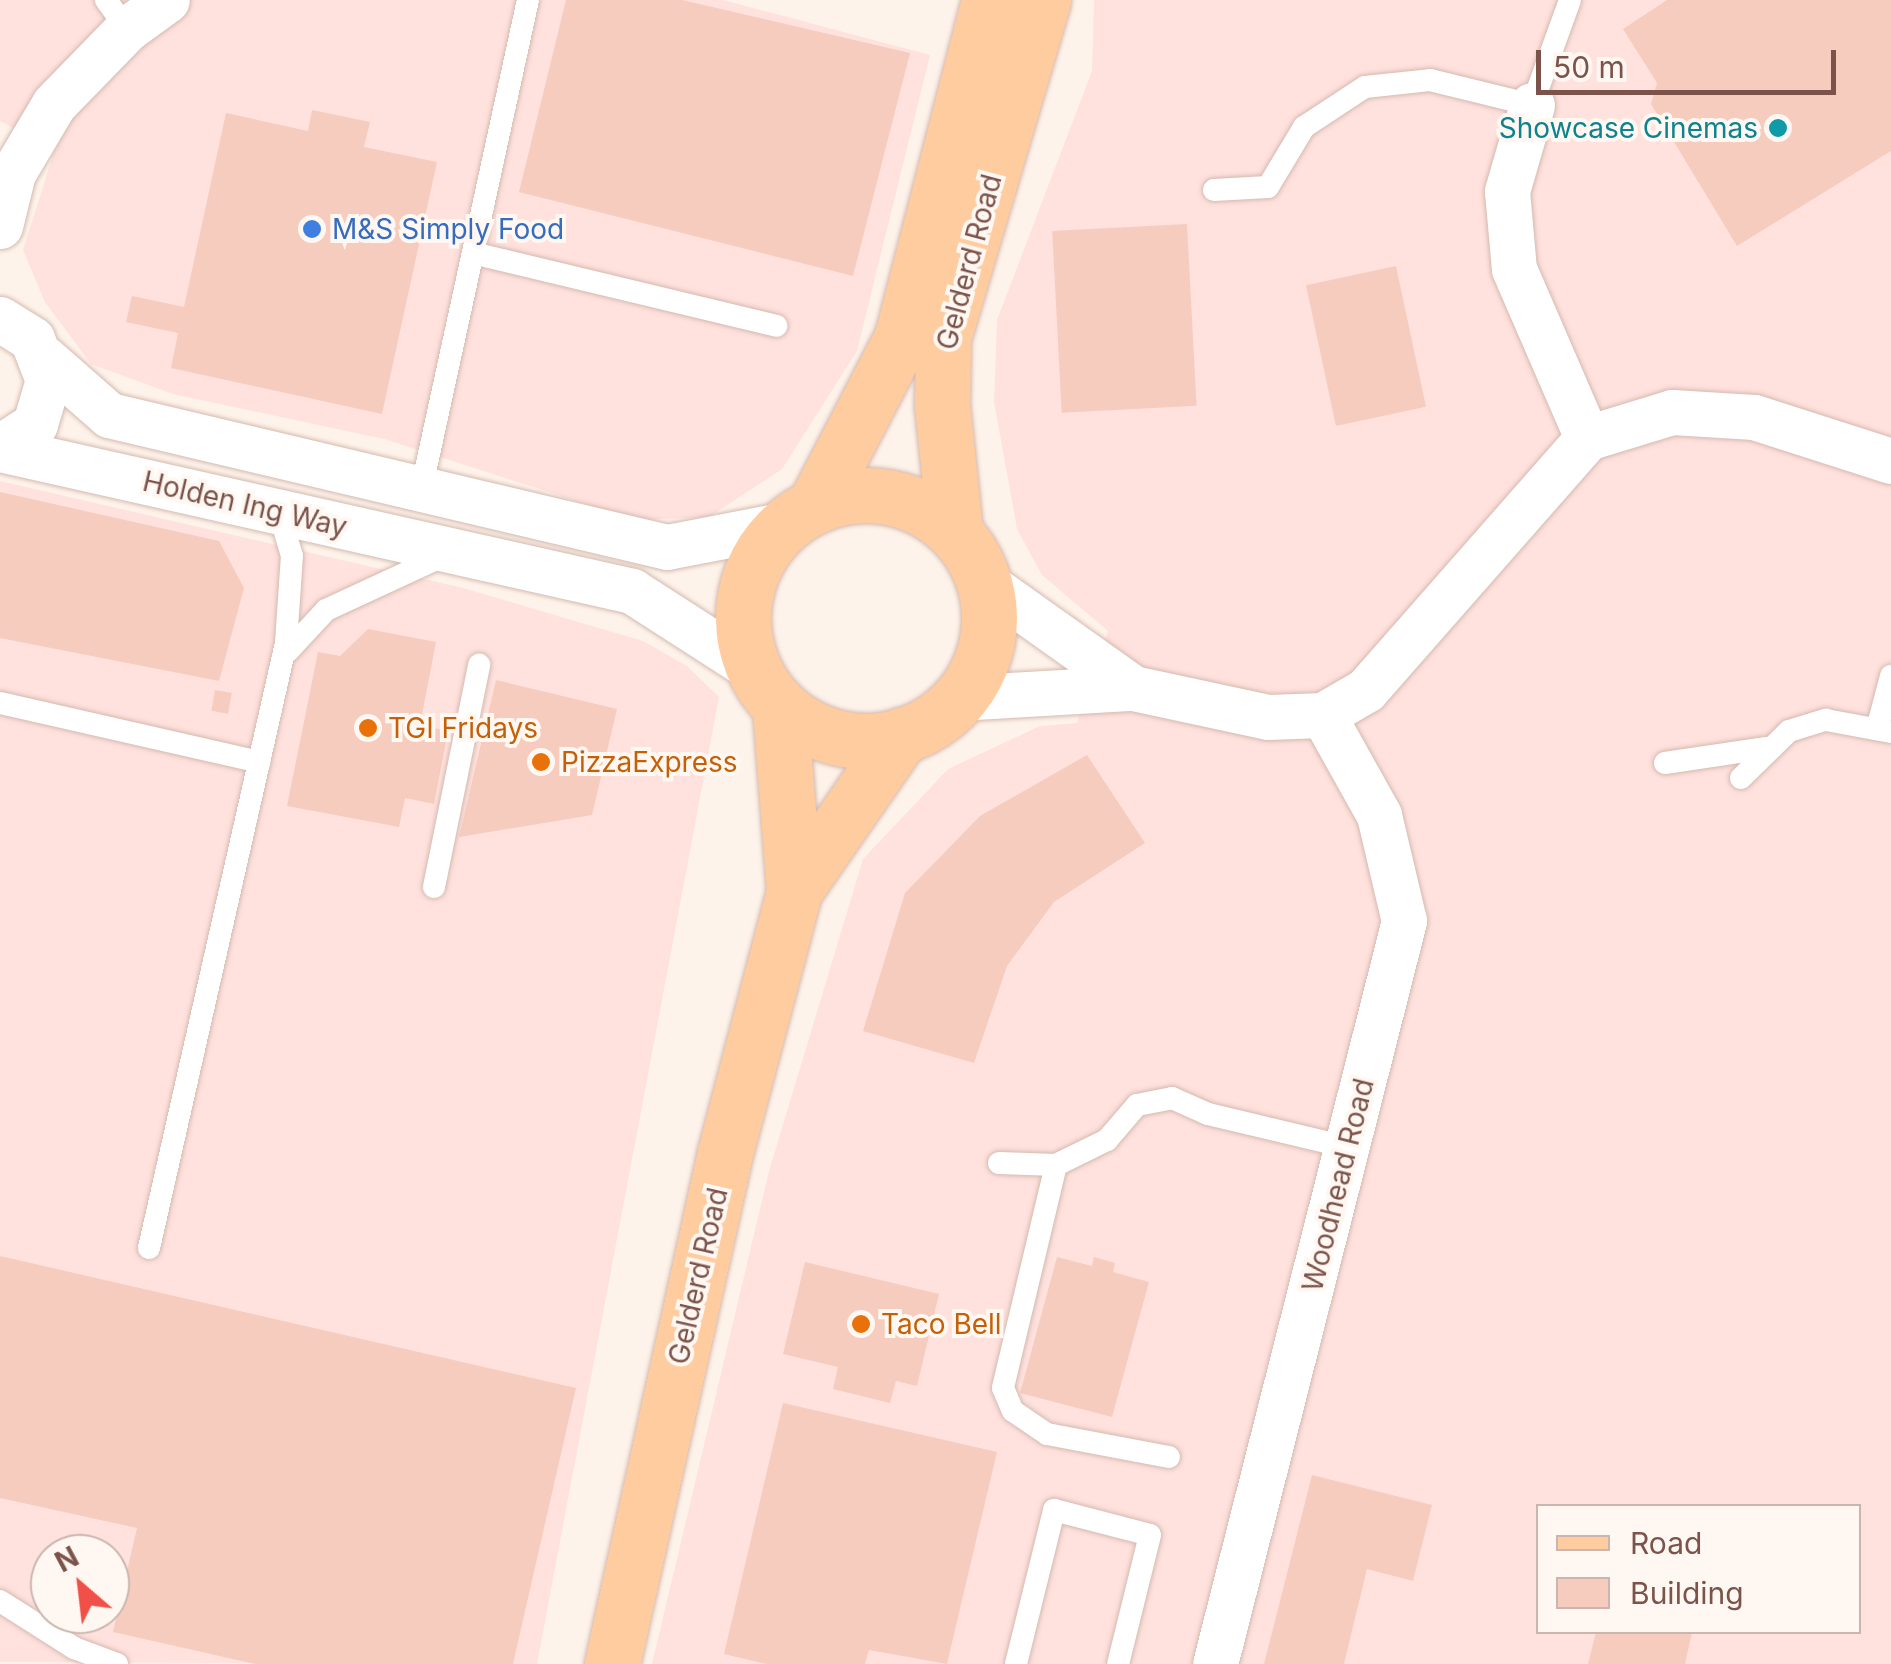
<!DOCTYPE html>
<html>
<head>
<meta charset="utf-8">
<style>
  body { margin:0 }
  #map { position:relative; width:1891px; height:1664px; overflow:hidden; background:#fef3ea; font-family:Inter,sans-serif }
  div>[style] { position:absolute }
  .commercial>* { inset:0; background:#ffe1dd }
  .building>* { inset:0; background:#f6ccbf; transform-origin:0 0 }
  .roads { filter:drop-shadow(0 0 2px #d4bab0) drop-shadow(0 0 2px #d4bab0) }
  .service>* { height:22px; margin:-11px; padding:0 11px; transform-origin:11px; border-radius:11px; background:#fff }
  .minor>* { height:45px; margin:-22.5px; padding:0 22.5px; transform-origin:22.5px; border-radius:22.5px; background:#fff }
  .primary>* { height:55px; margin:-27.5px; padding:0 27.5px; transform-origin:27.5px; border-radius:27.5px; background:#ffcca0 }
  .primary>.ring { margin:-27.5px; padding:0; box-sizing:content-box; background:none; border:55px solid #ffcca0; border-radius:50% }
  .dots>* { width:28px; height:28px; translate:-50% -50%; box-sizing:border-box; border:5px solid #fff8f2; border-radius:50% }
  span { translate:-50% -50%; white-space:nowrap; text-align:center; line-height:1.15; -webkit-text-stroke:8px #fff8f2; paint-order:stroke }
  .culture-label { font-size:28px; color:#0d838f }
  .right { translate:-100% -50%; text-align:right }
  .shop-label { font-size:28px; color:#366cbe }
  .left { translate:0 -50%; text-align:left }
  .street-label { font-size:28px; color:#7c534a }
  .food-label { font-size:28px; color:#c56008 }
  .legend { position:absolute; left:1536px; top:1504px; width:325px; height:130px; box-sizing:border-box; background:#fff8f2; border:2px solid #cbb6af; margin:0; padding:12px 18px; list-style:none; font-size:30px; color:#7c534a }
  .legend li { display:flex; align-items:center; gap:20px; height:50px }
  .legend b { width:50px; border:2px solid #cbb6af }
  .north { position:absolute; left:30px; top:1534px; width:100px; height:100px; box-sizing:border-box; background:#fff8f2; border:2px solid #cbb6af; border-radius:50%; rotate:332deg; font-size:28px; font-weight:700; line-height:40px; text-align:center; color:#7c534a }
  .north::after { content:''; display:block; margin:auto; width:35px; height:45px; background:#f05047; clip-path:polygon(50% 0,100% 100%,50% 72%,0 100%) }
  .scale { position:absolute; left:1536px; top:50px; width:300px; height:45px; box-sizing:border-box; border:5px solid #7c534a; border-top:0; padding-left:12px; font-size:30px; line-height:35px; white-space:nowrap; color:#7c534a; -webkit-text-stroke:8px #fff8f2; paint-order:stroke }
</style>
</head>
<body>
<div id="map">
  <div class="commercial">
    <i style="clip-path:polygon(0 0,723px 0,930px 55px,857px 351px,782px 469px,709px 517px,636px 520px,384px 439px,173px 394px,91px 364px,45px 302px,23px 250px,55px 149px,0 121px)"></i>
    <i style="clip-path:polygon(evenodd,1094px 0,1891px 0,1891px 1664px,652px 1664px,769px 1171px,863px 859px,948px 769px,1040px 726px,1077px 723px,1108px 631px,1042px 575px,1017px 529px,994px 402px,997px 320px,1092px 71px,1094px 0,1538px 1506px,1858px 1506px,1858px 1632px,1538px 1632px,1538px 1506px)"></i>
    <i style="clip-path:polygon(evenodd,0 481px,463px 588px,643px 641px,687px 666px,719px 697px,537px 1664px,0 1662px,0 481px,50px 1554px,110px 1554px,110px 1614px,50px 1614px,50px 1554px)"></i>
  </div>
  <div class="building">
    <i style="clip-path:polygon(566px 0,682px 0,910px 53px,853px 276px,519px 192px)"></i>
    <i style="clip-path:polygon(1667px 0,1891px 0,1891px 151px,1737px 246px,1651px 104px,1657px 83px,1623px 29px)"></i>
    <i style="clip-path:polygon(312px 110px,370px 122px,364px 147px,437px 162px,382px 414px,171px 368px,178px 333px,126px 322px,132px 296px,184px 307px,226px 113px,308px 131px)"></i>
    <i style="left:1187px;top:224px;width:182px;height:135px;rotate:87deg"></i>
    <i style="left:1396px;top:266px;width:144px;height:92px;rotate:78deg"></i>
    <i style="clip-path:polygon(0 492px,219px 541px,244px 588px,219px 681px,0 638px)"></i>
    <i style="clip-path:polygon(368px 629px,436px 642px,420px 725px,448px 731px,434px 804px,405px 798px,399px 827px,287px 806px,318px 652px,340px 656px)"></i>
    <i style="clip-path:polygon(496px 680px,617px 709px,592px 815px,459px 837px)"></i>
    <i style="left:215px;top:690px;width:17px;height:21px;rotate:10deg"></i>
    <i style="clip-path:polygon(1087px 755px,1145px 843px,1054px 902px,1007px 966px,974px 1063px,863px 1031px,905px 893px,980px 816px)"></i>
    <i style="clip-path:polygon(0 1256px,576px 1388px,513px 1664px,255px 1664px,113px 1632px,137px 1528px,0 1498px)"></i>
    <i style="clip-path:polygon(1057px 1257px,1092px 1266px,1094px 1257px,1115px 1263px,1113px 1272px,1149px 1282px,1112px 1417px,1020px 1393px)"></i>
    <i style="clip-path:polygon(805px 1262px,939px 1294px,917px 1386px,896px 1381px,890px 1403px,833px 1389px,838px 1367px,783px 1354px)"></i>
    <i style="clip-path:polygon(783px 1403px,997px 1452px,947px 1664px,869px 1650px,865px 1664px,766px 1664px,724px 1654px)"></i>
    <i style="clip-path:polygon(1312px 1475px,1432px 1505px,1413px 1581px,1367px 1569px,1344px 1664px,1264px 1664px)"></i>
    <i style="clip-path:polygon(1596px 1632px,1692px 1632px,1685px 1664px,1588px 1664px)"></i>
  </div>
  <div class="roads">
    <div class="service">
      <i style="left:106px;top:0;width:36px;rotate:54deg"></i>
      <i style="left:1214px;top:190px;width:54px;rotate:-3.2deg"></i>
      <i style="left:1268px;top:187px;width:70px;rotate:-59deg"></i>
      <i style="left:1304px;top:127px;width:73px;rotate:-33.3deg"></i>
      <i style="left:1365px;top:87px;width:65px;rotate:-6.1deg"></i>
      <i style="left:1430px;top:80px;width:105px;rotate:13.8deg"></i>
      <i style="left:1532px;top:105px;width:112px;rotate:-70.1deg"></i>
      <i style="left:473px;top:253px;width:312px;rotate:13.5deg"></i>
      <i style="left:422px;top:486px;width:497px;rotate:-77.7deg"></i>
      <i style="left:288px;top:651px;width:56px;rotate:-47.2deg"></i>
      <i style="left:326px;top:610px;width:131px;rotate:-24.8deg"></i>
      <i style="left:0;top:703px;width:266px;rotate:12.8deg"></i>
      <i style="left:1877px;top:729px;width:55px;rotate:-75.2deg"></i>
      <i style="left:1665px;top:763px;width:101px;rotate:-8.5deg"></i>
      <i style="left:1741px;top:778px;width:67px;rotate:-44.4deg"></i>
      <i style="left:1789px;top:731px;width:39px;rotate:-17deg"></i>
      <i style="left:1826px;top:720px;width:66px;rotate:10.5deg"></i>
      <i style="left:434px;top:887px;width:227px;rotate:-78.5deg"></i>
      <i style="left:999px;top:1163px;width:57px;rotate:2deg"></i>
      <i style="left:1056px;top:1165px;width:57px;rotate:-26.1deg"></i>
      <i style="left:1107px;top:1140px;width:46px;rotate:-49.4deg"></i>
      <i style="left:1137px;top:1105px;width:36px;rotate:-11deg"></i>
      <i style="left:1172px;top:1098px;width:39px;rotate:24deg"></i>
      <i style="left:1208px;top:1114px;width:143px;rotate:13.4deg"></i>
      <i style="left:1056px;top:1165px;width:229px;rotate:103.4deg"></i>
      <i style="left:1003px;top:1388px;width:25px;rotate:67deg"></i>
      <i style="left:1013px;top:1411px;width:41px;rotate:34.1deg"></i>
      <i style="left:1047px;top:1434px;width:124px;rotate:10.7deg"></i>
      <i style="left:149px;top:1248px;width:620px;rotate:-77.24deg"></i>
      <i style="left:286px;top:643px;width:87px;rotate:-86.1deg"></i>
      <i style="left:292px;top:556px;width:46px;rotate:-106.5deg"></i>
      <i style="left:0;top:1601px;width:88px;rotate:32.4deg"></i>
      <i style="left:74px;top:1648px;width:46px;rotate:20.4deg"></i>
      <i style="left:1016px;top:1664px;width:159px;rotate:-76.1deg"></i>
      <i style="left:1054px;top:1510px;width:99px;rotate:14.6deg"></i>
      <i style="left:1150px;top:1535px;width:133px;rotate:103.9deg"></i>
    </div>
    <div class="minor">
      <i style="left:1532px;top:105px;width:90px;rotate:106.2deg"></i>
      <i style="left:1507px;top:191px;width:78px;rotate:84.9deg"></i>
      <i style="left:1514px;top:269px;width:184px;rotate:66.6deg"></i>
      <i style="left:0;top:226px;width:55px;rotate:-76.2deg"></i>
      <i style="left:13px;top:173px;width:80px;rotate:-59.3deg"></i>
      <i style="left:54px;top:104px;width:105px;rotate:-45.8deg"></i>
      <i style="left:127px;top:29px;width:49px;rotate:-35.9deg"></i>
      <i style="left:0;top:319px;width:38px;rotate:32deg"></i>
      <i style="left:32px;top:339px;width:44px;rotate:68.7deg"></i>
      <i style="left:48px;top:380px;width:46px;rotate:106.5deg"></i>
      <i style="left:35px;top:424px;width:42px;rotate:146.7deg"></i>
      <i style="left:44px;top:358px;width:86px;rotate:41.2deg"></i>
      <i style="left:109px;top:415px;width:573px;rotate:13.31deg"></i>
      <i style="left:667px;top:547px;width:122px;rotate:-10.9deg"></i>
      <i style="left:0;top:449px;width:648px;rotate:12.66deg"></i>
      <i style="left:632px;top:591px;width:144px;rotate:32.8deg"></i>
      <i style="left:984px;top:582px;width:183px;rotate:35.4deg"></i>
      <i style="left:957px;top:698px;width:176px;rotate:-3.3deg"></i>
      <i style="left:1133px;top:688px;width:138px;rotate:12.1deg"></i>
      <i style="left:1268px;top:717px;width:55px;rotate:-2.1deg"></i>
      <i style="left:1323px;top:715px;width:50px;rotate:-30.2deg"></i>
      <i style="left:1366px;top:690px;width:335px;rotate:-48.7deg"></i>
      <i style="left:1587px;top:438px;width:89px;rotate:-17deg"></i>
      <i style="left:1672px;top:412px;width:82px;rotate:3.5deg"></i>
      <i style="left:1754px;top:417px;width:144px;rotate:17.8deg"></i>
      <i style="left:1215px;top:1664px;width:767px;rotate:-75.73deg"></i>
      <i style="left:1404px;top:921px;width:109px;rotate:-103.3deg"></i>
      <i style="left:1379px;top:815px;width:115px;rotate:-119.2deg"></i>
    </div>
    <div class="primary">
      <i class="ring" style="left:743px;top:495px;width:191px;height:191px"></i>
      <i style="left:815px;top:505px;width:189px;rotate:-62.6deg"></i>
      <i style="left:902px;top:337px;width:348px;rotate:-75.5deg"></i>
      <i style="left:955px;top:531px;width:127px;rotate:-95.9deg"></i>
      <i style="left:942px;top:405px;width:67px;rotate:-89.1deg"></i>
      <i style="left:943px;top:338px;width:352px;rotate:-73.5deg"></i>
      <i style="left:780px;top:708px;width:184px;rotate:85.6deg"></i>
      <i style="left:612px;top:1664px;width:523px;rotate:-77.53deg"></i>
      <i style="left:725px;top:1153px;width:271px;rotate:-75.2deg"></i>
      <i style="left:794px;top:891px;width:190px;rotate:-55.3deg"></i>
    </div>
  </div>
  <div class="dots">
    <i style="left:1778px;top:128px;background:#0f9aa8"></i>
    <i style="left:312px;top:229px;background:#3f7fe0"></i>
    <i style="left:368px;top:728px;background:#e8710a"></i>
    <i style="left:541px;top:762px;background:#e8710a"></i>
    <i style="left:861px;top:1324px;background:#e8710a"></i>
  </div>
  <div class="culture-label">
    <span class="right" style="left:1758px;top:128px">Showcase Cinemas</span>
  </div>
  <div class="shop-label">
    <span class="left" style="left:332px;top:229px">M&amp;S Simply Food</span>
  </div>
  <div class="street-label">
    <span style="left:969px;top:262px;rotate:-75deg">Gelderd Road</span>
    <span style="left:245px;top:504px;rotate:13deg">Holden Ing Way</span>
    <span style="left:1338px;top:1185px;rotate:-76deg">Woodhead Road</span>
    <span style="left:698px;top:1276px;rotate:-77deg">Gelderd Road</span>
  </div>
  <div class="food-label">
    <span class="left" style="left:388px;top:728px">TGI Fridays</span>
    <span class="left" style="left:561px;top:762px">PizzaExpress</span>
    <span class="left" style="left:881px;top:1324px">Taco Bell</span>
  </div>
  <ul class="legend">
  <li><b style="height:12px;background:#ffcca0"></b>Road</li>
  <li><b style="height:28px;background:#f6ccbf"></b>Building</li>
  </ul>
  <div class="north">N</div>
  <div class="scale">50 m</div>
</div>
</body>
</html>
